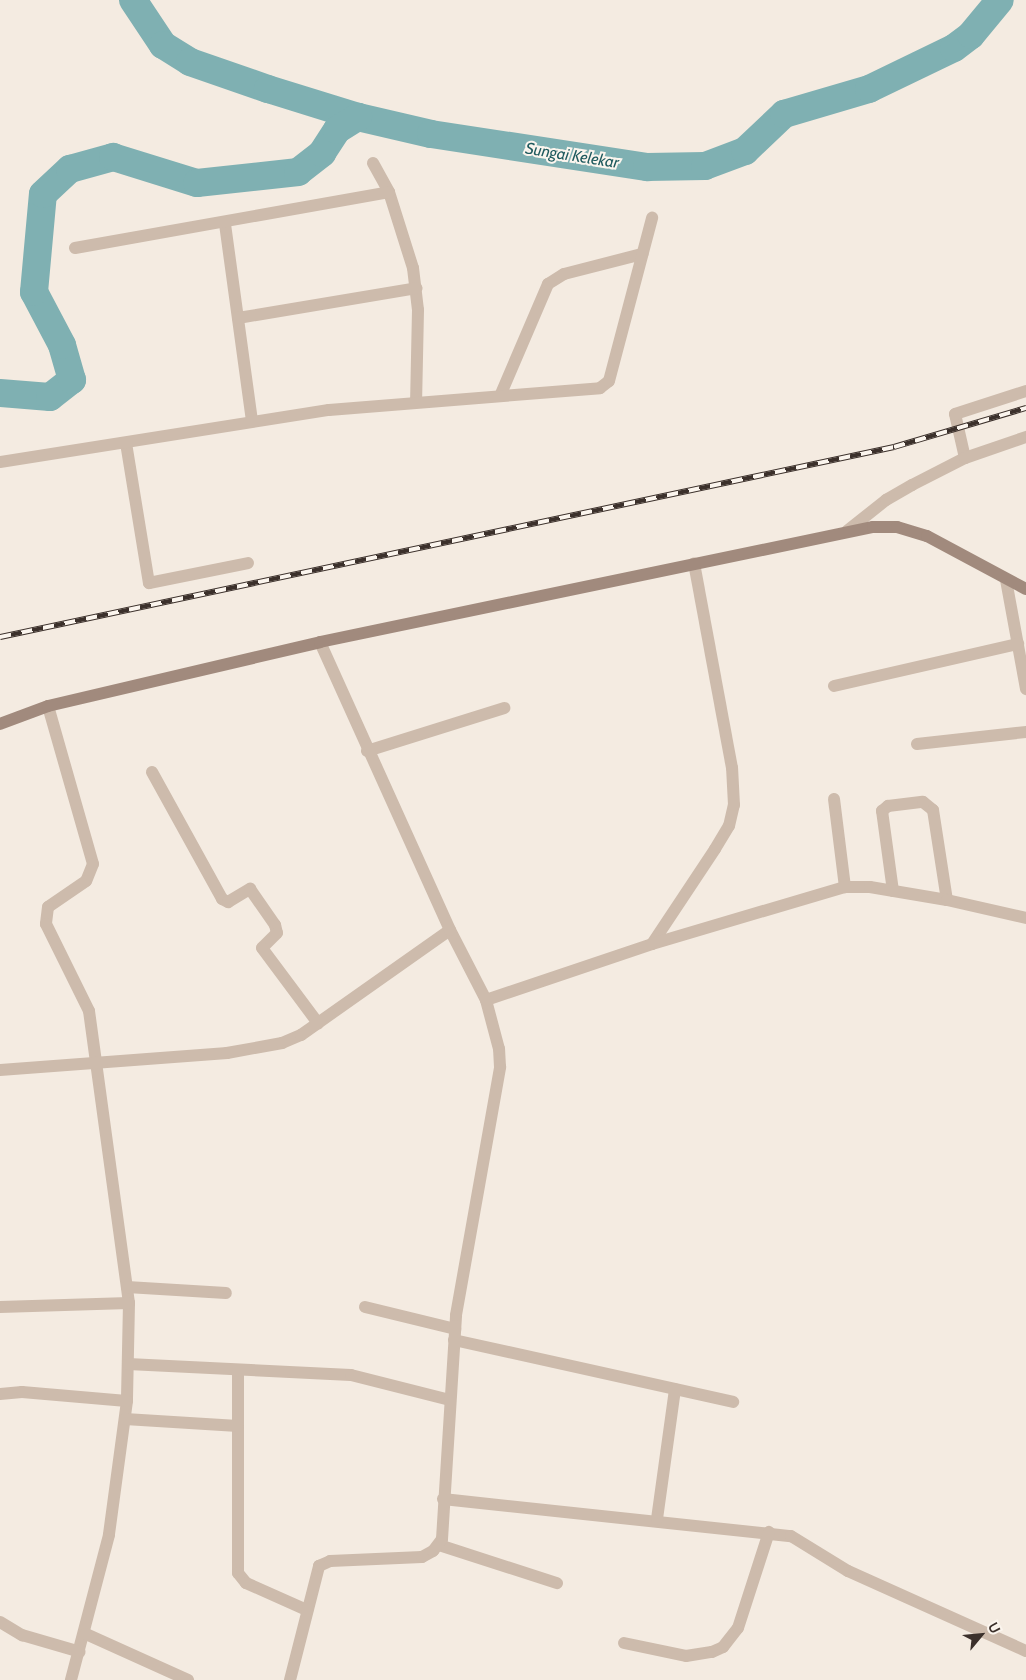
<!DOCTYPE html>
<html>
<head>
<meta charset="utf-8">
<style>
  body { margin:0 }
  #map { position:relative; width:1026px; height:1680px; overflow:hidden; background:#f4ebe1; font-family:Cabin,sans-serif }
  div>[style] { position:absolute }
  .river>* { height:28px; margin:-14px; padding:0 14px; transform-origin:14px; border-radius:14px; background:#7fb0b2 }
  .street>* { height:12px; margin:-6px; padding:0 6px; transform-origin:6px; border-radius:6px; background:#cdbbac }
  .secondary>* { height:12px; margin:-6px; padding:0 6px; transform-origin:6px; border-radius:6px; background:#a18a7d }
  .rail>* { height:5.5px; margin-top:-2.75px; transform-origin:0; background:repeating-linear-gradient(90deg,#fbf5ee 0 11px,#3b302b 0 22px); box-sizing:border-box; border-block:1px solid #3b302b }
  span { translate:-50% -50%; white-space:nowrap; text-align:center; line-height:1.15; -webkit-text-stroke:4px #fbf5ee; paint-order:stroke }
  .water-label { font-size:16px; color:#1f5a5e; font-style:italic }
  .north { position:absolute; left:956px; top:1610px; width:50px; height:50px; -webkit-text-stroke:4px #fbf5ee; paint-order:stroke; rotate:62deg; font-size:14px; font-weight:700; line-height:20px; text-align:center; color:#3b302b }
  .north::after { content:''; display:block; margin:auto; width:18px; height:22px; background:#3b302b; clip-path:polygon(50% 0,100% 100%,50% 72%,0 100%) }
</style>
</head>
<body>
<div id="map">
  <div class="river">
    <i style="left:133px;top:0;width:54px;rotate:56.3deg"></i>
    <i style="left:163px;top:45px;width:32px;rotate:32deg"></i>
    <i style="left:190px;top:62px;width:83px;rotate:19.1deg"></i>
    <i style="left:268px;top:89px;width:94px;rotate:17.3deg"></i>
    <i style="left:358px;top:117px;width:75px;rotate:13.1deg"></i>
    <i style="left:431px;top:134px;width:219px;rotate:8.7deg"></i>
    <i style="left:647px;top:167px;width:58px;rotate:-1deg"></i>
    <i style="left:705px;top:166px;width:43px;rotate:-20.6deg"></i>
    <i style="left:745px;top:151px;width:54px;rotate:-43.5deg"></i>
    <i style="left:784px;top:114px;width:89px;rotate:-16.4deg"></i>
    <i style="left:869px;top:89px;width:94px;rotate:-25.8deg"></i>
    <i style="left:954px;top:48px;width:21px;rotate:-37deg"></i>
    <i style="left:971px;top:35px;width:45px;rotate:-50.4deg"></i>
    <i style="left:0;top:393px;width:50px;rotate:4.6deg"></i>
    <i style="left:50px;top:397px;width:28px;rotate:-38deg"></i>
    <i style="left:72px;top:380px;width:36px;rotate:-106deg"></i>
    <i style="left:62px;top:345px;width:60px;rotate:-117.8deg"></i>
    <i style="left:34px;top:292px;width:98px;rotate:-84.8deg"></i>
    <i style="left:43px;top:194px;width:37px;rotate:-43deg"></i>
    <i style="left:70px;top:169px;width:45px;rotate:-15.6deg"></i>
    <i style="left:113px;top:157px;width:88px;rotate:17.2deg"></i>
    <i style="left:197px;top:183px;width:102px;rotate:-6.2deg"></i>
    <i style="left:298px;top:172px;width:31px;rotate:-38deg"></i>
    <i style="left:322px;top:153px;width:27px;rotate:-57deg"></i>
    <i style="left:337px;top:130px;width:25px;rotate:-32deg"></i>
  </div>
  <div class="street">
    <i style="left:373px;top:163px;width:33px;rotate:61deg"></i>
    <i style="left:389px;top:192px;width:80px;rotate:72.5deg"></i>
    <i style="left:413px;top:268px;width:42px;rotate:83.2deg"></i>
    <i style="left:418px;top:310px;width:92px;rotate:91.2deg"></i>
    <i style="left:225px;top:224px;width:198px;rotate:82.2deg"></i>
    <i style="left:75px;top:248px;width:319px;rotate:-10.1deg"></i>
    <i style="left:238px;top:318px;width:181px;rotate:-9.5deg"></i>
    <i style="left:500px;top:396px;width:122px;rotate:-66.8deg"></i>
    <i style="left:548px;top:284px;width:19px;rotate:-32deg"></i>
    <i style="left:564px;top:274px;width:81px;rotate:-14.4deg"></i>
    <i style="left:126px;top:443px;width:142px;rotate:80.7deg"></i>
    <i style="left:149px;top:583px;width:101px;rotate:-11.4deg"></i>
    <i style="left:965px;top:458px;width:45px;rotate:-102.8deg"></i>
    <i style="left:955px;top:414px;width:75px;rotate:-17.9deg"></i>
    <i style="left:0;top:462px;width:333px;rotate:-9deg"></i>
    <i style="left:329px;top:410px;width:272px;rotate:-4.6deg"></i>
    <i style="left:600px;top:388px;width:11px;rotate:-38deg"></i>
    <i style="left:609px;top:381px;width:169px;rotate:-75.2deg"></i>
    <i style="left:847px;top:531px;width:50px;rotate:-38.5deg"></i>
    <i style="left:886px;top:500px;width:30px;rotate:-30deg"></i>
    <i style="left:912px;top:485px;width:59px;rotate:-27deg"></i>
    <i style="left:965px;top:458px;width:65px;rotate:-19deg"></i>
    <i style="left:1006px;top:580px;width:111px;rotate:79.6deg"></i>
    <i style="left:834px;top:686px;width:189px;rotate:-12.9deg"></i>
    <i style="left:48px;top:706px;width:164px;rotate:74.1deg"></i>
    <i style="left:93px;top:864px;width:18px;rotate:112deg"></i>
    <i style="left:86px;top:881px;width:46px;rotate:145.6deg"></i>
    <i style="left:48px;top:907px;width:17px;rotate:97deg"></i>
    <i style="left:46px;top:924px;width:97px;rotate:63.7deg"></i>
    <i style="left:89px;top:1011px;width:295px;rotate:82.2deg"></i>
    <i style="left:129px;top:1303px;width:98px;rotate:91.2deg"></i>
    <i style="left:127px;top:1401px;width:135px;rotate:97.7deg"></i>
    <i style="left:109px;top:1535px;width:150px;rotate:104.7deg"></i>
    <i style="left:917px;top:744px;width:110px;rotate:-6.3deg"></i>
    <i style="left:367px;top:751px;width:144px;rotate:-17.4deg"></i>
    <i style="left:152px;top:772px;width:145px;rotate:61.1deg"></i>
    <i style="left:222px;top:899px;width:7px;rotate:27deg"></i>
    <i style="left:228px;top:902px;width:26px;rotate:-31deg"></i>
    <i style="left:250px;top:889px;width:44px;rotate:55.2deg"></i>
    <i style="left:275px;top:925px;width:8px;rotate:76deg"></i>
    <i style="left:277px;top:933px;width:21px;rotate:135deg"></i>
    <i style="left:262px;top:948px;width:94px;rotate:53.3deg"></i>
    <i style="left:834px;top:799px;width:89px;rotate:82.9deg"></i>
    <i style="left:893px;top:891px;width:81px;rotate:-97.8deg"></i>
    <i style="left:882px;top:811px;width:8px;rotate:-40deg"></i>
    <i style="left:888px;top:806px;width:35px;rotate:-7deg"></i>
    <i style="left:923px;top:802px;width:13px;rotate:39deg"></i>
    <i style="left:933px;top:810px;width:91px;rotate:81.2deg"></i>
    <i style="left:652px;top:944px;width:114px;rotate:-56.4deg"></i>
    <i style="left:715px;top:849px;width:27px;rotate:-59deg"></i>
    <i style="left:729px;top:826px;width:22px;rotate:-77deg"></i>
    <i style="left:734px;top:805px;width:37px;rotate:-93deg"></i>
    <i style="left:732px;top:768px;width:208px;rotate:-100.5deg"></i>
    <i style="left:486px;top:1000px;width:175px;rotate:-18.6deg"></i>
    <i style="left:652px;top:944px;width:201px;rotate:-16.5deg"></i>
    <i style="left:845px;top:887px;width:25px"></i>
    <i style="left:870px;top:887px;width:78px;rotate:9.6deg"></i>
    <i style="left:947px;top:900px;width:81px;rotate:12.8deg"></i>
    <i style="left:0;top:1070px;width:228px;rotate:-4.3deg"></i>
    <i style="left:227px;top:1053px;width:56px;rotate:-10.3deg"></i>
    <i style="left:282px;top:1043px;width:21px;rotate:-23deg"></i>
    <i style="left:301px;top:1035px;width:182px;rotate:-35.2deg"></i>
    <i style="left:127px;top:1287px;width:99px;rotate:3.5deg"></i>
    <i style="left:0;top:1307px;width:129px;rotate:-1.8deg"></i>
    <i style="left:365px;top:1307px;width:93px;rotate:13.7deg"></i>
    <i style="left:454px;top:1340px;width:286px;rotate:12.5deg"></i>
    <i style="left:128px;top:1364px;width:223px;rotate:2.8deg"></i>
    <i style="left:351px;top:1375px;width:102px;rotate:14.2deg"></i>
    <i style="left:238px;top:1370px;width:203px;rotate:90deg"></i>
    <i style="left:238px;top:1573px;width:13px;rotate:51deg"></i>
    <i style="left:246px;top:1583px;width:67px;rotate:23.9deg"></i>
    <i style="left:0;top:1394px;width:22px;rotate:-5deg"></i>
    <i style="left:22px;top:1392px;width:105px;rotate:4.9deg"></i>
    <i style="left:125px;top:1419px;width:113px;rotate:3.5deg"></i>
    <i style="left:443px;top:1499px;width:350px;rotate:6.1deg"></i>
    <i style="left:791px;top:1536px;width:67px;rotate:31.6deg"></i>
    <i style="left:848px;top:1571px;width:195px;rotate:24.2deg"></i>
    <i style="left:657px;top:1519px;width:131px;rotate:-82.1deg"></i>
    <i style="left:439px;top:1545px;width:124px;rotate:17.9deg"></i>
    <i style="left:0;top:1622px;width:26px;rotate:31deg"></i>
    <i style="left:22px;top:1635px;width:60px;rotate:16.3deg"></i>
    <i style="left:86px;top:1634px;width:112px;rotate:24.3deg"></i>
    <i style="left:624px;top:1643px;width:63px;rotate:11.8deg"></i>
    <i style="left:686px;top:1656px;width:26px;rotate:-9deg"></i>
    <i style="left:712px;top:1652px;width:12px;rotate:-24deg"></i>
    <i style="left:723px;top:1647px;width:24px;rotate:-52deg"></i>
    <i style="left:738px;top:1628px;width:101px;rotate:-72.1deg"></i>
    <i style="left:290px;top:1680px;width:118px;rotate:-75.7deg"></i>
    <i style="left:319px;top:1566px;width:12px;rotate:-24deg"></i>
    <i style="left:330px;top:1561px;width:92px;rotate:-2.5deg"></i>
    <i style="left:422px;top:1557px;width:13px;rotate:-29deg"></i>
    <i style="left:433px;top:1551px;width:15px;rotate:-53deg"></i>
    <i style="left:442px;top:1539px;width:224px;rotate:-86.4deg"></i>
    <i style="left:456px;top:1315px;width:252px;rotate:-79.9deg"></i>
    <i style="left:500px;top:1067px;width:18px;rotate:-93deg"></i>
    <i style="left:499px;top:1049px;width:51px;rotate:-104.9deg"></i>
    <i style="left:486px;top:1000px;width:79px;rotate:-117.2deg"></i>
    <i style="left:450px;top:930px;width:316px;rotate:-114.3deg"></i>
  </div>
  <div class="secondary">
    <i style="left:0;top:724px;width:51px;rotate:-20.6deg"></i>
    <i style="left:48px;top:706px;width:279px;rotate:-13.2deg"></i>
    <i style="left:320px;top:642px;width:565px;rotate:-11.75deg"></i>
    <i style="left:873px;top:527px;width:24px"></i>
    <i style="left:897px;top:527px;width:31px;rotate:17deg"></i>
    <i style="left:927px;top:536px;width:112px;rotate:28.2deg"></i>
  </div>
  <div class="rail">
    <i style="left:0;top:637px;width:914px;rotate:-12deg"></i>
    <i style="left:894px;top:447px;width:138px;rotate:-16.5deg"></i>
  </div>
  <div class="water-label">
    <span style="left:572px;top:156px;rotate:9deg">Sungai Kelekar</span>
  </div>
  <div class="north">U</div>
</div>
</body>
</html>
